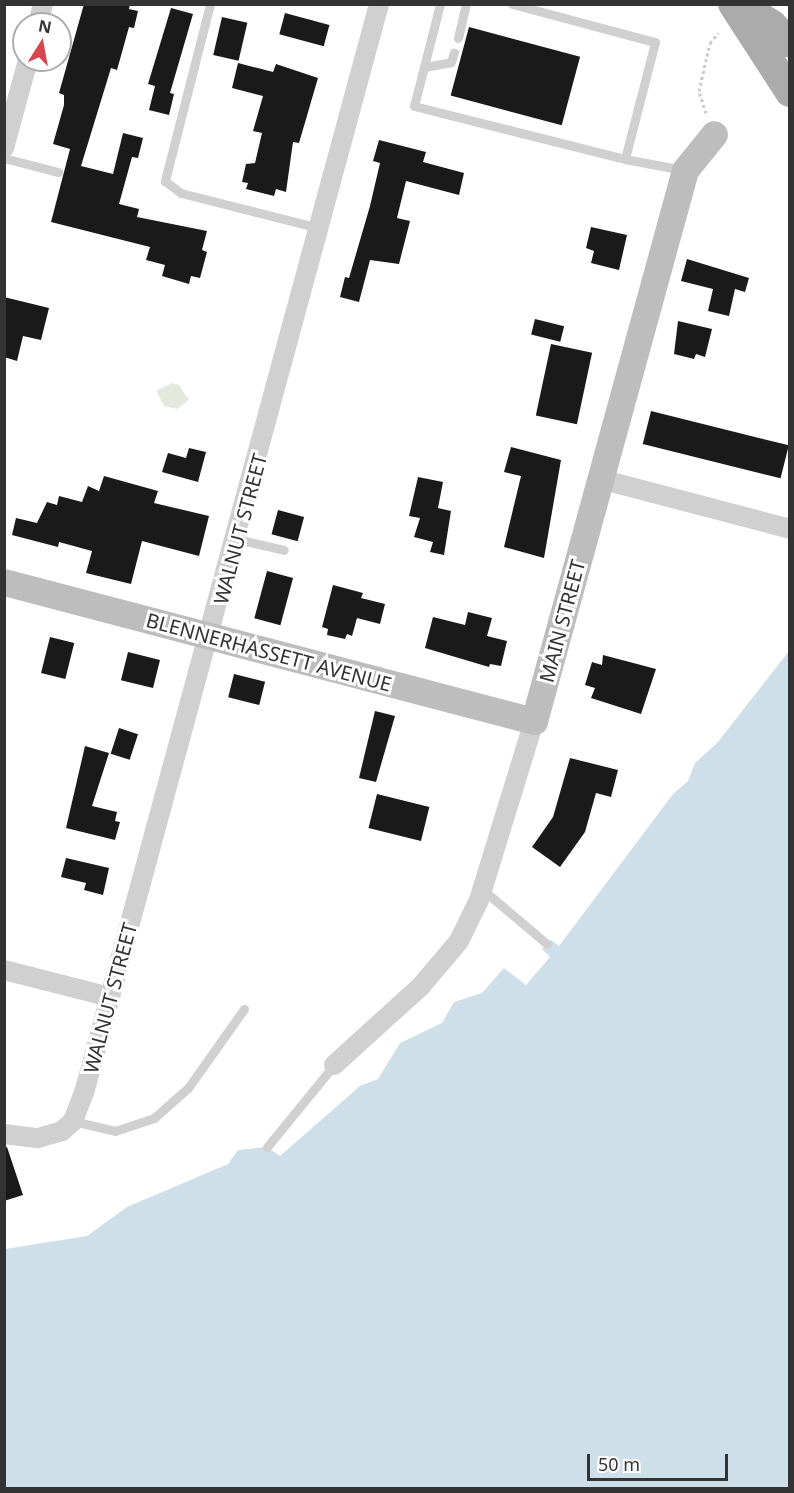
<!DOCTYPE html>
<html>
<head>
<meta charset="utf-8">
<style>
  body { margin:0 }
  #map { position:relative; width:794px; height:1493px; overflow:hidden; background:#fff; font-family:"Noto Sans",sans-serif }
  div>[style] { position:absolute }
  .green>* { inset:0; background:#e3e9dd }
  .water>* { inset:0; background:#cedfe9 }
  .building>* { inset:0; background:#1a1a1a; transform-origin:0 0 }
  .path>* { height:3px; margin-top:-1.5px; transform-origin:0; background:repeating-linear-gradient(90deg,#cacaca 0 3px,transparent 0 6px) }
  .lane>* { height:9px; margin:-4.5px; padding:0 4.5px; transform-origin:4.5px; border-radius:4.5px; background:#d0d0d0 }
  .street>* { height:20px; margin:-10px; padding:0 10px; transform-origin:10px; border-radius:10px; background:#d0d0d0 }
  .secondary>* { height:27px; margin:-13.5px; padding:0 13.5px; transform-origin:13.5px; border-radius:13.5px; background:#bdbdbd }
  .primary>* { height:30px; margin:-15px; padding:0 15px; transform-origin:15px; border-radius:15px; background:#ababab }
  span { translate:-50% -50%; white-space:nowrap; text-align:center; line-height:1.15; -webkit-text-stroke:6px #fff; paint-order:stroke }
  .street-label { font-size:20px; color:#333 }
  .frame { position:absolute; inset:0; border:6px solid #333; pointer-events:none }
  .north { position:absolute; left:12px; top:12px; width:60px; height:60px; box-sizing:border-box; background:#fff; border:2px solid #adadad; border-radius:50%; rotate:11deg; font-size:16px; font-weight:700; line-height:24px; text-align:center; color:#333 }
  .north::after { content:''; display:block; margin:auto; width:21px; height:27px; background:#d8474f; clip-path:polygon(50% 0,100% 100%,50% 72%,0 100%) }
  .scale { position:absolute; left:587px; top:1454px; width:141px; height:27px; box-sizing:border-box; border:3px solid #333; border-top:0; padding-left:8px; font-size:18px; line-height:21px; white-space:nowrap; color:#333; -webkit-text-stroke:4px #fff; paint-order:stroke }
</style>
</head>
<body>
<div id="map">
  <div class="green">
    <i style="clip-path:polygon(172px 383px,179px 385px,189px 400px,177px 409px,164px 406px,156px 391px)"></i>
  </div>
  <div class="water">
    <i style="clip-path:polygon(789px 651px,789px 1488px,5px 1488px,5px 1249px,87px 1236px,127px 1207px,228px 1164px,238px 1150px,267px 1147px,280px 1156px,360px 1086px,378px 1079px,400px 1043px,442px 1023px,454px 1002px,482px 993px,504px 968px,526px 985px,550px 957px,542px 949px,551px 940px,559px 946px,673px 794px,688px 781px,695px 763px,718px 742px)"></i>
  </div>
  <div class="building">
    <i style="clip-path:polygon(84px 4px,130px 4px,129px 9px,138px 11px,134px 28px,129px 27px,117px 70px,111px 68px,81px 166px,113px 174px,123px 133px,143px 138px,138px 158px,132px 157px,119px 204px,139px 209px,137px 217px,207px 231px,202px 250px,207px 252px,200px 278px,191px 276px,189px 284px,162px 276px,165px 265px,146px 260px,150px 247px,51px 222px,70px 149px,53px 144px,64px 105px,64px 95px,59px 93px)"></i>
    <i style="clip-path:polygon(171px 8px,193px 14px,170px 93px,174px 94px,169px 115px,149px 110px,155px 86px,148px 84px)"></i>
    <i style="left:285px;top:13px;width:46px;height:22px;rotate:15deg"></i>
    <i style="left:222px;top:17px;width:26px;height:39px;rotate:13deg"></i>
    <i style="left:469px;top:27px;width:115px;height:71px;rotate:15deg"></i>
    <i style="clip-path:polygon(238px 63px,273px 72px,276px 64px,318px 78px,299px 143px,293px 142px,286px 192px,276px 189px,274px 196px,246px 189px,248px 183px,242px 182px,246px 164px,255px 163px,262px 133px,253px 131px,263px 96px,232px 88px)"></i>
    <i style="clip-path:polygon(379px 140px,426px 152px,423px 162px,464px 173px,459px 195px,406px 181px,397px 218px,410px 221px,399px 264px,370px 260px,359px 302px,340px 297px,345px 277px,349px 278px,370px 206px,380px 163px,373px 161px)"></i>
    <i style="clip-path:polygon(591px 227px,627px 235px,619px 270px,591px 263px,594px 251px,586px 248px)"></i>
    <i style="clip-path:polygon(687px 259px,749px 278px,745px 292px,735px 289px,729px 316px,708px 311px,713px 289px,681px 281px)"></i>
    <i style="clip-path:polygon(4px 297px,49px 308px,41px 340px,23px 336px,17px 361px,4px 357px)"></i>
    <i style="left:535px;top:319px;width:30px;height:16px;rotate:14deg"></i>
    <i style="clip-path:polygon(678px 321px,712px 329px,705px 357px,696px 354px,694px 359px,674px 354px)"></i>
    <i style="left:551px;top:344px;width:42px;height:73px;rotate:12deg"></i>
    <i style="left:651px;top:411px;width:142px;height:34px;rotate:14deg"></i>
    <i style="clip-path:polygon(511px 447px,561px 460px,544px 558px,504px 547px,521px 476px,504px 472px)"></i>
    <i style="clip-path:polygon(189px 448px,206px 452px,198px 482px,162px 472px,168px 453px,186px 458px)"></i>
    <i style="clip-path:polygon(104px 476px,158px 491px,154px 503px,209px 516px,199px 556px,142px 541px,131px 584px,86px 573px,92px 551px,59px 542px,58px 547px,12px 535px,16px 518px,37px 523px,47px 502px,57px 505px,59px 496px,82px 502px,88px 486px,99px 491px)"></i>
    <i style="clip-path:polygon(418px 477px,443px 482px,438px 508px,451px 511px,444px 555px,430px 552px,433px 542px,414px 537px,420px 518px,409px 516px)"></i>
    <i style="left:278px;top:510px;width:27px;height:25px;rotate:15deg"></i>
    <i style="left:267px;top:571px;width:27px;height:49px;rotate:15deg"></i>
    <i style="clip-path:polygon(333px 585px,363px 593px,361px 598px,385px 604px,380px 624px,357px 618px,352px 636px,347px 634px,345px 639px,327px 635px,328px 629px,322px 627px)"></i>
    <i style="clip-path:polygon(468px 612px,492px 618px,487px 636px,507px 641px,501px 666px,490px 664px,489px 667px,425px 648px,433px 617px,465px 625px)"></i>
    <i style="left:50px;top:637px;width:25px;height:37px;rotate:14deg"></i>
    <i style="left:128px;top:652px;width:33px;height:29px;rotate:14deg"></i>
    <i style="clip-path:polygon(603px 655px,656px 669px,641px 714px,591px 698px,595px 688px,585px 685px,592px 662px,602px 665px)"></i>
    <i style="left:234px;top:674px;width:32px;height:24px;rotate:14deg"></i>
    <i style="clip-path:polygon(375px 711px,395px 716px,376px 782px,359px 778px)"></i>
    <i style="left:119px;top:728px;width:20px;height:27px;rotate:18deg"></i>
    <i style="clip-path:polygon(85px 746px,109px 753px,92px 806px,117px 812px,115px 821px,120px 822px,115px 840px,66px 828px)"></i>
    <i style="clip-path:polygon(570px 758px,618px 770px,611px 797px,596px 793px,585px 832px,560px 867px,532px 847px,553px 817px)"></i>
    <i style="left:377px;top:794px;width:54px;height:35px;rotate:14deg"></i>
    <i style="clip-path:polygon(66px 858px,109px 868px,103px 895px,84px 890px,86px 883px,61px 877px)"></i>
    <i style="clip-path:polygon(7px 1147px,23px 1195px,4px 1201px,4px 1148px)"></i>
  </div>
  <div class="path">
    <i style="left:706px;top:113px;width:23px;rotate:-108deg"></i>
    <i style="left:699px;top:91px;width:49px;rotate:-77.1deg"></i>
    <i style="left:710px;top:43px;width:13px;rotate:-51deg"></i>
  </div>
  <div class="lane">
    <i style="left:210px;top:4px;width:183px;rotate:104.3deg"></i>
    <i style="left:165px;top:181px;width:20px;rotate:37deg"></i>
    <i style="left:181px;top:193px;width:142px;rotate:14.2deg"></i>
    <i style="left:440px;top:4px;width:105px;rotate:104.3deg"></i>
    <i style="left:414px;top:106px;width:218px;rotate:14.1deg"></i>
    <i style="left:625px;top:159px;width:59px;rotate:10.7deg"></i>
    <i style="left:512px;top:4px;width:148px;rotate:14.9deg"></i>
    <i style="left:655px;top:42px;width:121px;rotate:104.4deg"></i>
    <i style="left:458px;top:38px;width:35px;rotate:-77deg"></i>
    <i style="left:424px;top:67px;width:27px;rotate:-10deg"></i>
    <i style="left:451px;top:62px;width:10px;rotate:-73deg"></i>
    <i style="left:4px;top:158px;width:56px;rotate:14.5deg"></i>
    <i style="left:237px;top:539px;width:48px;rotate:13.2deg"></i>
    <i style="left:482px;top:889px;width:85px;rotate:40.2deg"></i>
    <i style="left:73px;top:1121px;width:43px;rotate:13.4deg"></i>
    <i style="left:115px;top:1131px;width:41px;rotate:-18.4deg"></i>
    <i style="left:154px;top:1118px;width:45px;rotate:-41.4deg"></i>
    <i style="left:188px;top:1088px;width:97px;rotate:-54.7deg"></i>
    <i style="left:267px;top:1147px;width:106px;rotate:-50.7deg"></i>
  </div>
  <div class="street">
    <i style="left:38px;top:24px;width:21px;rotate:-76deg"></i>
    <i style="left:4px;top:148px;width:91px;rotate:-74.7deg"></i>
    <i style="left:600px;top:479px;width:196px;rotate:14.7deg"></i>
    <i style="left:4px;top:970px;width:109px;rotate:14.3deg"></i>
    <i style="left:334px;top:1065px;width:118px;rotate:-42.2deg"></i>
    <i style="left:421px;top:986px;width:59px;rotate:-49.8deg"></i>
    <i style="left:459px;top:941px;width:46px;rotate:-64deg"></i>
    <i style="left:479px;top:900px;width:187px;rotate:-72.9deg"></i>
    <i style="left:4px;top:1134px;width:34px;rotate:7deg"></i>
    <i style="left:38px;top:1138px;width:25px;rotate:-16deg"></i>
    <i style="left:62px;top:1131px;width:15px;rotate:-42deg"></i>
    <i style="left:73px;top:1121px;width:30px;rotate:-69deg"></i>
    <i style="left:84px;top:1093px;width:1128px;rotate:-74.84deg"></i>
  </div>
  <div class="secondary">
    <i style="left:4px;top:582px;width:548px;rotate:14.7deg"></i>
    <i style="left:534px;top:721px;width:571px;rotate:-74.67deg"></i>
    <i style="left:685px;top:170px;width:46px;rotate:-51.1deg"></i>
  </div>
  <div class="primary">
    <i style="left:733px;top:4px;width:105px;rotate:57.1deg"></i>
    <i style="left:739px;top:4px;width:39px;rotate:32deg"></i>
    <i style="left:772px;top:25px;width:25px;rotate:45deg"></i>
  </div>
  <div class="street-label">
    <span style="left:240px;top:529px;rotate:-75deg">WALNUT STREET</span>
    <span style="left:562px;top:621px;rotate:-75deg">MAIN STREET</span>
    <span style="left:269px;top:652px;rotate:15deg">BLENNERHASSETT AVENUE</span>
    <span style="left:110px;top:998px;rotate:-75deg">WALNUT STREET</span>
  </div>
  <div class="frame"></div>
  <div class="north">N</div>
  <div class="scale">50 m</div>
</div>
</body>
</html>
